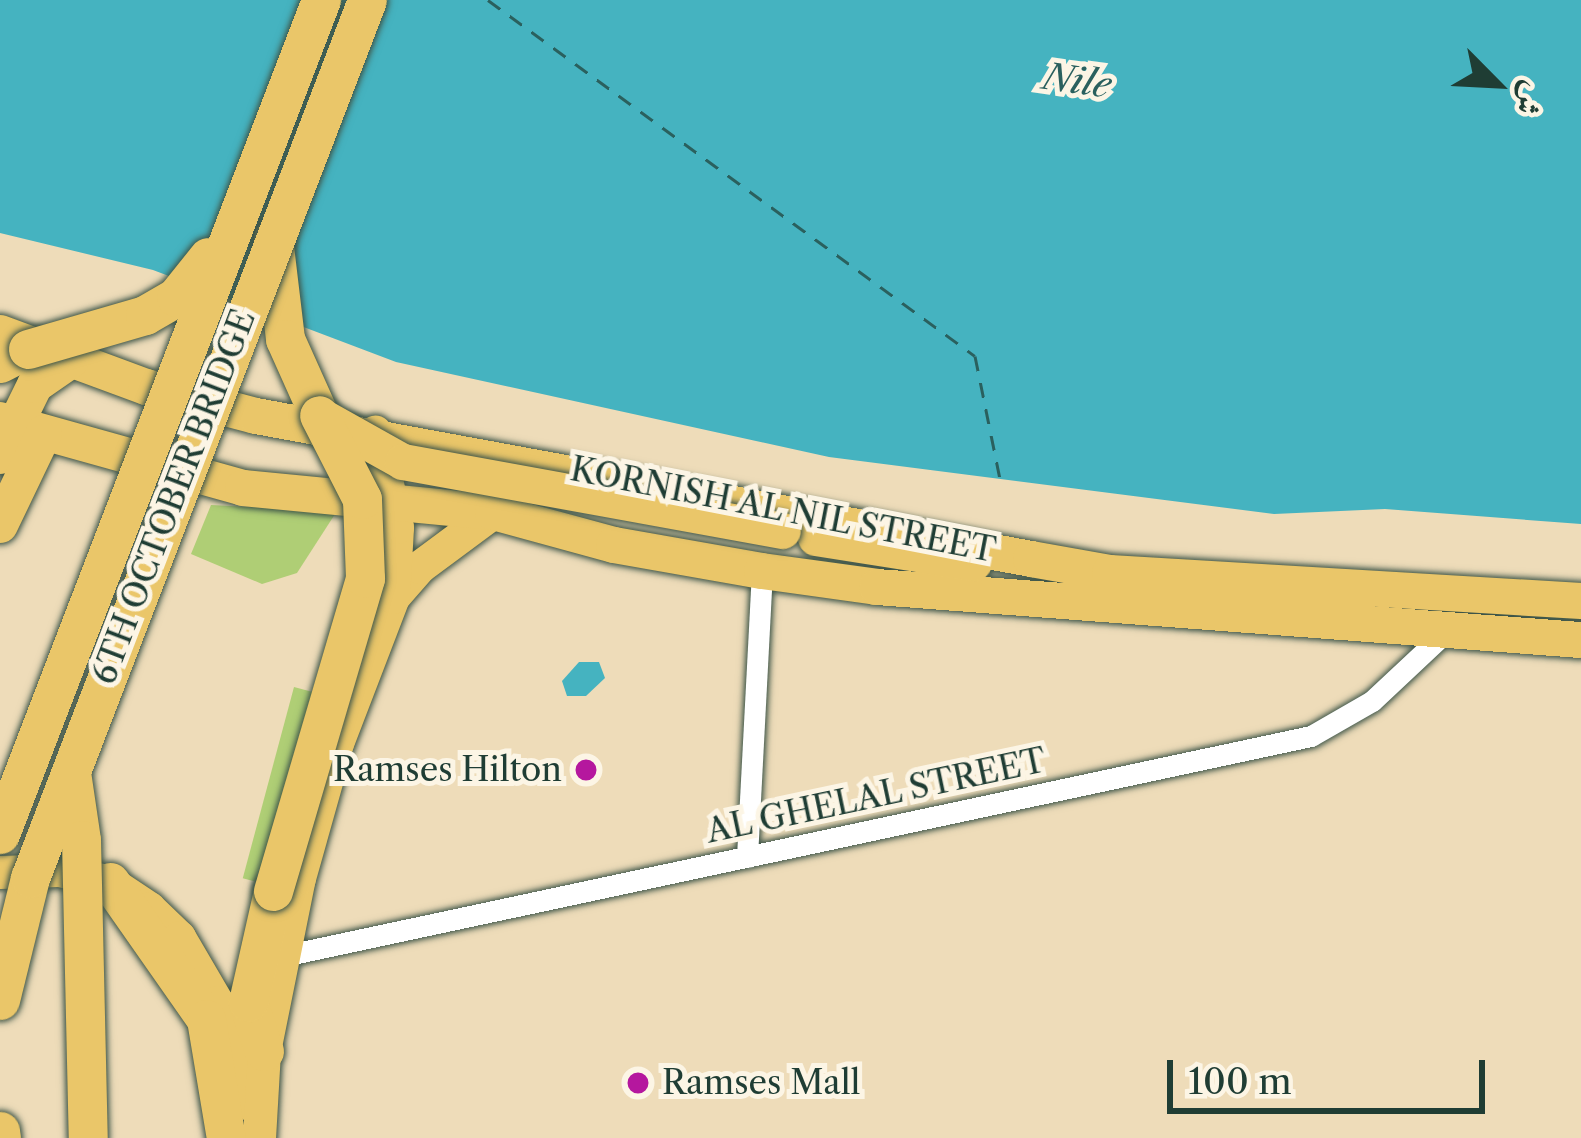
<!DOCTYPE html>
<html>
<head>
<meta charset="utf-8">
<style>
  body { margin:0 }
  #map { position:relative; width:1581px; height:1138px; overflow:hidden; background:#eedcb9; font-family:"Libre Caslon Text",Amiri,serif }
  div>[style] { position:absolute }
  .green>* { inset:0; background:#afce75; transform-origin:0 0 }
  .water>* { inset:0; background:#45b3c0 }
  .ferry>* { height:3px; margin-top:-1.5px; transform-origin:0; background:repeating-linear-gradient(90deg,#2a605e 0 15px,transparent 0 27px) }
  .roads { filter:drop-shadow(0 0 3px #3e5548) drop-shadow(0 0 3px #3e5548) }
  .minor>* { height:21px; margin:-10.5px; padding:0 10.5px; transform-origin:10.5px; border-radius:10.5px; background:#fff }
  .primary>* { height:33px; margin:-16.5px; padding:0 16.5px; transform-origin:16.5px; border-radius:16.5px; background:#eac669 }
  .trunk>* { height:36px; margin:-18px; padding:0 18px; transform-origin:18px; border-radius:18px; background:#eac669 }
  .motorway>* { height:39px; margin:-19.5px; padding:0 19.5px; transform-origin:19.5px; border-radius:19.5px; background:#eac669 }
  .bridges { filter:drop-shadow(0 0 3px #3e5548) drop-shadow(0 0 3px #3e5548) }
  .trunk-bridge>* { height:36px; margin:-18px; padding:0 18px; transform-origin:18px; border-radius:18px; background:#eac669 }
  .motorway-bridge>* { height:39px; margin:-19.5px; padding:0 19.5px; transform-origin:19.5px; border-radius:19.5px; background:#eac669 }
  .dots>* { width:33px; height:33px; translate:-50% -50%; box-sizing:border-box; border:6px solid #fcf5e5; border-radius:50% }
  span { translate:-50% -50%; white-space:nowrap; text-align:center; line-height:1.15; -webkit-text-stroke:10px #fcf5e5; paint-order:stroke }
  .street-label { font-size:33px; color:#1f3d34 }
  .poi-label { font-size:33px; color:#1f3d34 }
  .right { translate:-100% -50%; text-align:right }
  .left { translate:0 -50%; text-align:left }
  .water-label { font-size:36px; color:#2a605e; font-style:italic }
  .north { position:absolute; left:1437px; top:24px; width:120px; height:120px; -webkit-text-stroke:9px #fcf5e5; paint-order:stroke; rotate:114deg; font-size:33px; font-weight:700; line-height:48px; text-align:center; color:#1f3d34 }
  .north::after { content:''; display:block; margin:auto; width:42px; height:54px; background:#1f3d34; clip-path:polygon(50% 0,100% 100%,50% 72%,0 100%) }
  .scale { position:absolute; left:1167px; top:1060px; width:318px; height:54px; box-sizing:border-box; border:6px solid #1f3d34; border-top:0; padding-left:15px; font-size:36px; line-height:42px; white-space:nowrap; color:#1f3d34; -webkit-text-stroke:9px #fcf5e5; paint-order:stroke }
</style>
</head>
<body>
<div id="map">
  <div class="green">
    <i style="clip-path:polygon(211px 505px,337px 511px,297px 573px,262px 584px,191px 554px)"></i>
    <i style="left:294px;top:687px;width:28px;height:198px;rotate:15deg"></i>
  </div>
  <div class="water">
    <i style="clip-path:polygon(0 0,1581px 0,1581px 524px,1385px 509px,1274px 514px,829px 457px,396px 362px,153px 270px,0 233px)"></i>
    <i style="clip-path:polygon(579px 662px,599px 662px,605px 678px,586px 696px,567px 696px,562px 681px)"></i>
  </div>
  <div class="ferry">
    <i style="left:488px;top:0;width:603px;rotate:36.17deg"></i>
    <i style="left:975px;top:356px;width:131px;rotate:78.5deg"></i>
  </div>
  <div class="roads">
    <div class="minor">
      <i style="left:747px;top:857px;width:286px;rotate:-87deg"></i>
      <i style="left:283px;top:956px;width:1051px;rotate:-12.08deg"></i>
      <i style="left:1311px;top:736px;width:70px;rotate:-29.8deg"></i>
      <i style="left:1372px;top:701px;width:104px;rotate:-43.1deg"></i>
    </div>
    <div class="primary">
      <i style="left:393px;top:597px;width:40px;rotate:-49deg"></i>
      <i style="left:419px;top:567px;width:92px;rotate:-36.6deg"></i>
      <i style="left:0;top:872px;width:59px;rotate:-1.9deg"></i>
      <i style="left:59px;top:870px;width:52px;rotate:13.2deg"></i>
      <i style="left:110px;top:882px;width:47px;rotate:33.7deg"></i>
      <i style="left:149px;top:908px;width:42px;rotate:44deg"></i>
      <i style="left:179px;top:937px;width:75px;rotate:59.7deg"></i>
      <i style="left:217px;top:1002px;width:110px;rotate:70.9deg"></i>
      <i style="left:259px;top:1138px;width:87px;rotate:-86.7deg"></i>
      <i style="left:264px;top:1051px;width:177px;rotate:-78.6deg"></i>
      <i style="left:299px;top:878px;width:140px;rotate:-74.3deg"></i>
      <i style="left:337px;top:743px;width:156px;rotate:-69deg"></i>
      <i style="left:393px;top:597px;width:70px;rotate:-86.7deg"></i>
      <i style="left:397px;top:527px;width:98px;rotate:-103deg"></i>
    </div>
    <div class="trunk">
      <i style="left:0;top:333px;width:156px;rotate:20.3deg"></i>
      <i style="left:146px;top:387px;width:114px;rotate:14.8deg"></i>
      <i style="left:256px;top:416px;width:788px;rotate:10.45deg"></i>
      <i style="left:1031px;top:559px;width:80px;rotate:10deg"></i>
      <i style="left:1110px;top:573px;width:472px;rotate:3.4deg"></i>
      <i style="left:0;top:420px;width:252px;rotate:15.6deg"></i>
      <i style="left:243px;top:488px;width:251px;rotate:5.5deg"></i>
      <i style="left:493px;top:512px;width:125px;rotate:15.3deg"></i>
      <i style="left:614px;top:545px;width:150px;rotate:10deg"></i>
      <i style="left:762px;top:571px;width:116px;rotate:7.9deg"></i>
      <i style="left:877px;top:587px;width:706px;rotate:4.31deg"></i>
      <i style="left:0;top:456px;width:79px;rotate:-63.8deg"></i>
      <i style="left:35px;top:385px;width:44px;rotate:-34.8deg"></i>
      <i style="left:0;top:525px;width:102px;rotate:-64.4deg"></i>
      <i style="left:816px;top:538px;width:160px;rotate:9deg"></i>
    </div>
    <div class="motorway">
      <i style="left:273px;top:238px;width:102px;rotate:83.2deg"></i>
      <i style="left:285px;top:339px;width:83px;rotate:65.9deg"></i>
      <i style="left:0;top:363px;width:31px;rotate:-27deg"></i>
      <i style="left:110px;top:882px;width:167px;rotate:55deg"></i>
      <i style="left:206px;top:1019px;width:121px;rotate:80.5deg"></i>
      <i style="left:264px;top:1051px;width:52px;rotate:-108.1deg"></i>
      <i style="left:248px;top:1002px;width:114px;rotate:-77.3deg"></i>
      <i style="left:0;top:1131px;width:7px;rotate:82deg"></i>
    </div>
  </div>
  <div class="bridges">
    <div class="trunk-bridge">
      <i style="left:319px;top:415px;width:96px;rotate:29.2deg"></i>
      <i style="left:403px;top:462px;width:386px;rotate:10.3deg"></i>
    </div>
    <div class="motorway-bridge">
      <i style="left:28px;top:349px;width:122px;rotate:-16.2deg"></i>
      <i style="left:145px;top:315px;width:36px;rotate:-30deg"></i>
      <i style="left:176px;top:297px;width:51px;rotate:-51.3deg"></i>
      <i style="left:71px;top:772px;width:69px;rotate:81.6deg"></i>
      <i style="left:81px;top:840px;width:298px;rotate:88.7deg"></i>
      <i style="left:0;top:834px;width:894px;rotate:-68.95deg"></i>
      <i style="left:273px;top:891px;width:326px;rotate:-73.6deg"></i>
      <i style="left:365px;top:578px;width:79px;rotate:-92.2deg"></i>
      <i style="left:362px;top:499px;width:94px;rotate:-117.1deg"></i>
      <i style="left:0;top:1000px;width:126px;rotate:-76.2deg"></i>
      <i style="left:30px;top:878px;width:940px;rotate:-69deg"></i>
    </div>
  </div>
  <div class="dots">
    <i style="left:586px;top:770px;background:#b5179e"></i>
    <i style="left:638px;top:1083px;background:#b5179e"></i>
  </div>
  <div class="street-label">
    <span style="left:174px;top:497px;rotate:-69deg">6TH OCTOBER BRIDGE</span>
    <span style="left:783px;top:510px;rotate:11deg">KORNISH AL NIL STREET</span>
    <span style="left:876px;top:796px;rotate:-12deg">AL GHELAL STREET</span>
  </div>
  <div class="poi-label">
    <span class="right" style="left:562px;top:770px">Ramses Hilton</span>
    <span class="left" style="left:662px;top:1083px">Ramses Mall</span>
  </div>
  <div class="water-label">
    <span style="left:1077px;top:81px;rotate:8deg">Nile</span>
  </div>
  <div class="north">ش</div>
  <div class="scale">100 m</div>
</div>
</body>
</html>
